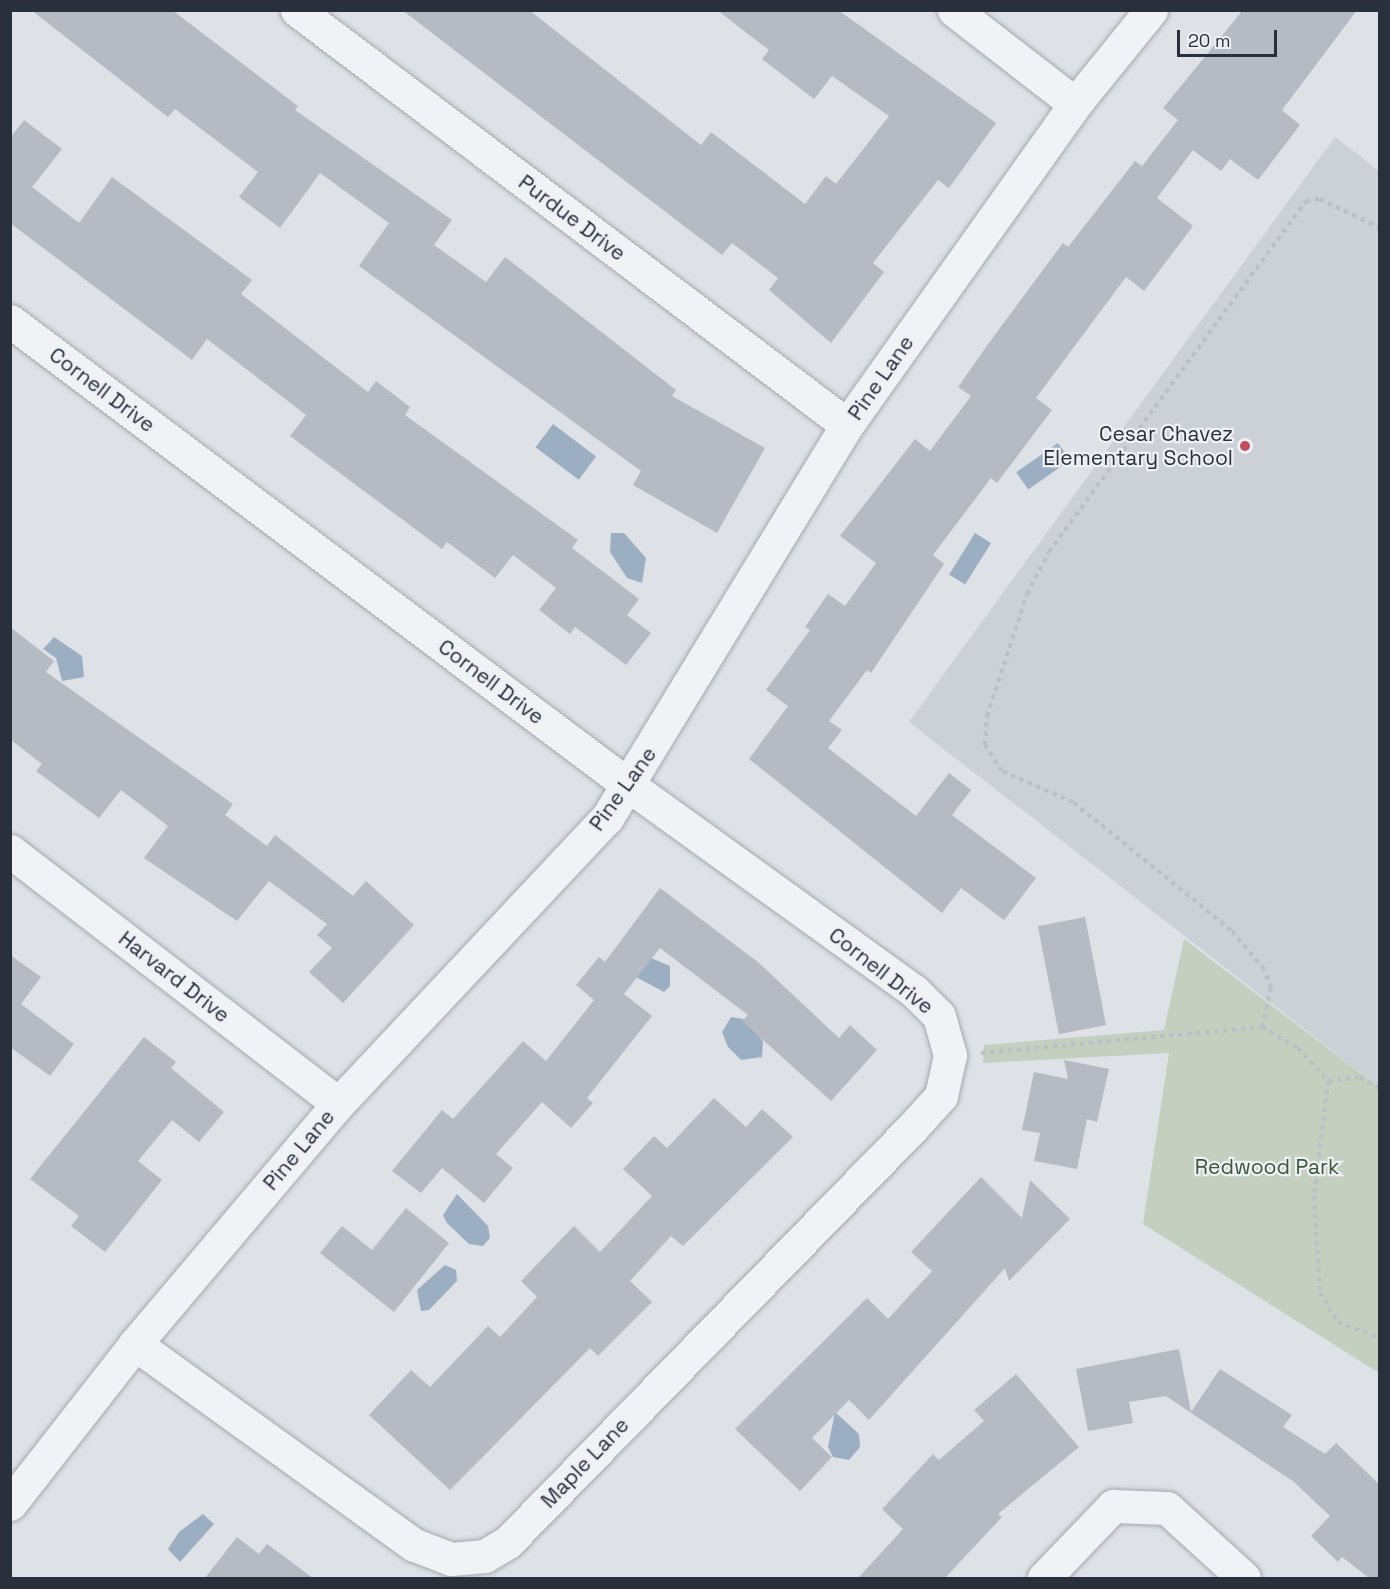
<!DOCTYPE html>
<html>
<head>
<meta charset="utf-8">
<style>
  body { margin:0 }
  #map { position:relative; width:1390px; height:1589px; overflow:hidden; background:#dee1e6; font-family:"Space Grotesk",sans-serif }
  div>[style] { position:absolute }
  .built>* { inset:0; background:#ccd0d7 }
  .green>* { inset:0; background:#c4cfc0 }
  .water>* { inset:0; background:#9cafc2; transform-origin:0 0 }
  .building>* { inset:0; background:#b6bac2; transform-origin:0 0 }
  .path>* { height:4px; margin-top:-2px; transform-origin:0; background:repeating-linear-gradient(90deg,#bcbfc5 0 4.5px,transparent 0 9px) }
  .roads { filter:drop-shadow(0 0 2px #a4a8af) drop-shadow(0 0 2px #a4a8af) }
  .minor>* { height:33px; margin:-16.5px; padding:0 16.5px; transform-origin:16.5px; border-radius:16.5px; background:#f0f2f5 }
  .dots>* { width:16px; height:16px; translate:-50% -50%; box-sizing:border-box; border:3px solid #edf0f4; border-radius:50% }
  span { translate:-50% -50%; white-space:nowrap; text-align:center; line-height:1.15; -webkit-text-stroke:4.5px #edf0f4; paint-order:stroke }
  .street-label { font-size:21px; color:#292f3b }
  .poi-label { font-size:21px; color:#292f3b }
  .right { translate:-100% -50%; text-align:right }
  .park-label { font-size:21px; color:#3d5538 }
  .frame { position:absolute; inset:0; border:12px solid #292f3b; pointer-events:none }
  .scale { position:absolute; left:1177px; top:30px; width:100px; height:27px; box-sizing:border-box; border:3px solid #292f3b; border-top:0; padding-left:8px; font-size:18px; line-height:21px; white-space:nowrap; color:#292f3b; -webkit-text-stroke:4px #edf0f4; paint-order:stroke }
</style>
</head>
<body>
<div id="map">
  <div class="built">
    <i style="clip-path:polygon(1335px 137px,1379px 171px,1379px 1087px,909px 722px)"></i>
  </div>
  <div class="green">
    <i style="clip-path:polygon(1184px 939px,1379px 1087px,1379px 1373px,1143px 1224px,1169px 1053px,983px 1063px,984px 1045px,1164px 1030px)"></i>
  </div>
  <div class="water">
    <i style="left:553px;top:424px;width:54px;height:29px;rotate:37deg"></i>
    <i style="left:1058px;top:443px;width:21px;height:51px;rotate:55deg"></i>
    <i style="clip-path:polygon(611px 533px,624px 533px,646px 558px,642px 583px,627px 578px,610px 552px)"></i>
    <i style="left:975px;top:533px;width:19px;height:49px;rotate:32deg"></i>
    <i style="clip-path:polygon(54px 637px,82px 656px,84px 677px,62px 681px,56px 658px,43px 649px)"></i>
    <i style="clip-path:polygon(651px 958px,670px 966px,670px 986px,664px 992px,634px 976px)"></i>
    <i style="clip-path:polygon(731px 1017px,743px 1019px,763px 1041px,762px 1057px,741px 1060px,728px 1047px,722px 1032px)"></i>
    <i style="clip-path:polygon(457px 1194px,488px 1226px,490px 1238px,483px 1246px,469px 1244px,447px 1223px,443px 1215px)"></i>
    <i style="clip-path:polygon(445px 1265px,456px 1270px,457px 1281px,429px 1310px,421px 1311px,417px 1290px)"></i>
    <i style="clip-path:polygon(835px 1412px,859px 1434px,860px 1447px,849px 1460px,833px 1457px,828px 1447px)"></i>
    <i style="clip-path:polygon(203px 1514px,214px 1524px,180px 1562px,168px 1549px,179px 1532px)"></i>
  </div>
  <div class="building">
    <i style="clip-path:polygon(31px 10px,172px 10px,298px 106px,295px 110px,452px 220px,434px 245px,486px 282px,505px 257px,676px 390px,672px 396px,765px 448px,717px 533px,633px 485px,641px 471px,359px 266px,389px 223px,320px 173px,280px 228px,239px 197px,258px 172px,175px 109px,168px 117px)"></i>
    <i style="clip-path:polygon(402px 10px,529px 10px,701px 145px,711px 132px,805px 204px,826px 176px,836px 184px,889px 116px,832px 76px,814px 99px,762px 59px,769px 50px,717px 10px,838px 10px,996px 123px,949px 188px,938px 180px,873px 263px,884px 272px,831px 343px,769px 290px,778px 278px,732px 243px,722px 255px)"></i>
    <i style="clip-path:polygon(1243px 10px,1357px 10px,1282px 110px,1300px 125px,1258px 180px,1230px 159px,1221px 171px,1193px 150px,1157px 198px,1193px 226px,1144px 291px,1126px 277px,1036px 398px,1052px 410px,997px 483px,991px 478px,933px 555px,944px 564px,871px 673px,867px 670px,829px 721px,842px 730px,828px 748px,916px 816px,949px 773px,971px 790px,952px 815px,1036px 878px,1004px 920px,961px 888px,942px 913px,749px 759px,788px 706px,766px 690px,810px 630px,805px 627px,828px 594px,845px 606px,876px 563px,840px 536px,915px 439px,930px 451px,971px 396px,958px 387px,991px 340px,1063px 243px,1068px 247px,1135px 161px,1142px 166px,1178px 120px,1163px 108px)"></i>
    <i style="clip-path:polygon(24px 120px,62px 149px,32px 187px,79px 223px,112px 177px,252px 280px,241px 294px,325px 359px,368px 392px,376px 381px,410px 407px,405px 415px,578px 540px,572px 548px,639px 599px,627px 615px,651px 633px,626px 665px,575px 627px,570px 634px,539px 610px,556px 588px,513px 555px,495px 578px,447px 542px,442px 549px,290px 436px,306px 415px,207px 339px,192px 360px,10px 223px,10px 138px)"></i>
    <i style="clip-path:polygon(10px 627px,54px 661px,46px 672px,233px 804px,225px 815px,267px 846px,275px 835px,353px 896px,366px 881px,414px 925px,343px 1003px,309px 972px,332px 948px,317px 935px,327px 924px,269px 881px,237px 921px,144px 858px,168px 826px,121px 790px,99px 818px,36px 771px,42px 764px,11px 740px)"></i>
    <i style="clip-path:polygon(660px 888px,759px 963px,839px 1038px,850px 1025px,877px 1050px,831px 1101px,742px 1021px,748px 1015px,660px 948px,624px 994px,652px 1016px,587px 1098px,593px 1103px,571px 1128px,542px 1102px,496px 1154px,513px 1168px,484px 1203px,442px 1168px,421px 1193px,392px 1171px,442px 1110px,453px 1119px,523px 1041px,546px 1061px,594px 1000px,576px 985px,599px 957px,605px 962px)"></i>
    <i style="left:1085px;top:917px;width:110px;height:48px;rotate:79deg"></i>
    <i style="clip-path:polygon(10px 955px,41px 977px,21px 1004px,74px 1044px,50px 1076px,10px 1047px)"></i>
    <i style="clip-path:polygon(144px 1037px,176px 1062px,171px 1068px,224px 1112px,199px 1142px,172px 1120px,138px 1161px,162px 1180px,105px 1252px,71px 1226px,79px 1216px,30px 1179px)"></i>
    <i style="clip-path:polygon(1064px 1060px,1109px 1069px,1097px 1122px,1087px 1119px,1077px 1169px,1034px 1161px,1040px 1133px,1022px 1130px,1034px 1072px,1068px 1079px)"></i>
    <i style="clip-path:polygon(714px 1098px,746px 1127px,762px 1109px,793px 1137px,683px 1246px,671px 1236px,630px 1281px,652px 1302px,598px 1356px,590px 1348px,450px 1490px,369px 1415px,411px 1370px,430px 1387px,488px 1326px,500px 1337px,537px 1297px,521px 1281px,574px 1226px,600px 1252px,652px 1196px,623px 1169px,654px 1136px,667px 1148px)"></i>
    <i style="clip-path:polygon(981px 1177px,1022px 1218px,1030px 1180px,1070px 1219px,1009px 1281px,1005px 1268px,869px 1420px,849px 1400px,812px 1438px,832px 1457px,800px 1491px,735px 1429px,867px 1298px,888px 1319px,932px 1271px,911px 1252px)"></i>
    <i style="clip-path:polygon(406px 1208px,449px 1243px,394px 1312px,320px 1253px,342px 1226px,372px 1250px)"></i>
    <i style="clip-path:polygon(1179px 1349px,1191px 1412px,1220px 1369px,1292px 1415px,1283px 1427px,1325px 1454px,1336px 1443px,1380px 1485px,1380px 1578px,1369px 1578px,1342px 1557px,1338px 1562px,1311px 1536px,1330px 1516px,1294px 1482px,1166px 1396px,1129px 1402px,1133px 1423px,1088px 1431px,1076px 1369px)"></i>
    <i style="clip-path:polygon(1016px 1374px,1079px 1447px,998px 1514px,1002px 1517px,945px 1578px,858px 1578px,903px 1529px,882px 1509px,933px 1454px,939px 1460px,984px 1421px,974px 1410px)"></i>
    <i style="clip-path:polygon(237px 1537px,259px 1554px,267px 1544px,313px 1578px,205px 1578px)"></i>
  </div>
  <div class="path">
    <i style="left:1262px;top:1027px;width:40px;rotate:-77deg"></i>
    <i style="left:1271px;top:988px;width:20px;rotate:-110deg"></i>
    <i style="left:1264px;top:969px;width:51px;rotate:-130.2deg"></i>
    <i style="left:1231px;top:930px;width:203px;rotate:-141deg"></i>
    <i style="left:1073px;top:802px;width:77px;rotate:-156.4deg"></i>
    <i style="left:1002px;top:771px;width:31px;rotate:-123deg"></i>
    <i style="left:985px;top:745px;width:29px;rotate:-86deg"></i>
    <i style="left:987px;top:716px;width:128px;rotate:-71.8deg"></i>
    <i style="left:1027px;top:594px;width:47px;rotate:-62.4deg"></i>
    <i style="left:1049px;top:552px;width:435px;rotate:-53.8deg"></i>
    <i style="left:1306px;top:201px;width:14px;rotate:-8deg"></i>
    <i style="left:1320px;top:199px;width:67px;rotate:25.8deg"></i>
    <i style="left:981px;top:1053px;width:282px;rotate:-5.3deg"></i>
    <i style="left:1262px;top:1027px;width:42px;rotate:30.3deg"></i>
    <i style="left:1298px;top:1048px;width:45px;rotate:47.7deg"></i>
    <i style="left:1328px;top:1081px;width:32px;rotate:-7deg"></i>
    <i style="left:1360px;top:1077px;width:23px;rotate:31deg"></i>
    <i style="left:1328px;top:1081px;width:116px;rotate:96.9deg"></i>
    <i style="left:1314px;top:1196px;width:96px;rotate:86.4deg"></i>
    <i style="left:1320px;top:1292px;width:35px;rotate:59deg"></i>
    <i style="left:1338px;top:1322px;width:45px;rotate:20.9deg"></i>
  </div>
  <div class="roads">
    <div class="minor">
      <i style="left:297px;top:10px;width:689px;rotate:37.04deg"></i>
      <i style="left:954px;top:10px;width:153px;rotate:37.8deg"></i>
      <i style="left:10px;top:321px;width:776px;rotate:36.88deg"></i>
      <i style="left:631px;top:787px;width:349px;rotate:35.8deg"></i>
      <i style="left:914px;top:991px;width:35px;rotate:45deg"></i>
      <i style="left:939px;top:1016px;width:41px;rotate:74.2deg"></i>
      <i style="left:950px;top:1055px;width:42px;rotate:102.4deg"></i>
      <i style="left:941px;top:1096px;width:43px;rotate:132.2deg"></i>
      <i style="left:912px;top:1128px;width:578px;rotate:134.3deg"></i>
      <i style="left:508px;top:1542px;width:27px;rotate:149deg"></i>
      <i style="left:485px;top:1556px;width:34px;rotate:175deg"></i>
      <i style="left:451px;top:1559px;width:40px;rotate:-159deg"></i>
      <i style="left:414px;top:1545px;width:344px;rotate:-144.2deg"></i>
      <i style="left:10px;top:851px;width:414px;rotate:37.6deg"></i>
      <i style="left:10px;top:1504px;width:203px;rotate:-52deg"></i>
      <i style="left:135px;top:1344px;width:314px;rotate:-49.8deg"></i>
      <i style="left:338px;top:1104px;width:393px;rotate:-46.8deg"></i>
      <i style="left:607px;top:818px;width:460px;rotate:-58.6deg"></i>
      <i style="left:847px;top:425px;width:394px;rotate:-54.6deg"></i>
      <i style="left:1075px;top:104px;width:121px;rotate:-51deg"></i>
      <i style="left:1044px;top:1578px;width:100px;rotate:-46.2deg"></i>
      <i style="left:1113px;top:1506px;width:54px;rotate:2.1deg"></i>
      <i style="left:1167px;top:1508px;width:104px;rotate:42.3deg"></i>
    </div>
  </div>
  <div class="dots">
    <i style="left:1245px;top:446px;background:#bf4f60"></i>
  </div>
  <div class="street-label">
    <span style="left:572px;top:218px;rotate:37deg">Purdue Drive</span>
    <span style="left:881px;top:378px;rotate:-55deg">Pine Lane</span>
    <span style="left:102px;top:390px;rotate:37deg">Cornell Drive</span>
    <span style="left:491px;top:682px;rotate:37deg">Cornell Drive</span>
    <span style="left:623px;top:789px;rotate:-54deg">Pine Lane</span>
    <span style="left:881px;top:971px;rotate:38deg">Cornell Drive</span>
    <span style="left:174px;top:977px;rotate:38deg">Harvard Drive</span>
    <span style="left:299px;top:1150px;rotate:-50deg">Pine Lane</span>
    <span style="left:585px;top:1463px;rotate:-46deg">Maple Lane</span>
  </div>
  <div class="poi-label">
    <span class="right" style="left:1233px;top:446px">Cesar Chavez<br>Elementary School</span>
  </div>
  <div class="park-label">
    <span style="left:1267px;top:1167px">Redwood Park</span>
  </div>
  <div class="frame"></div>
  <div class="scale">20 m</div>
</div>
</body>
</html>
